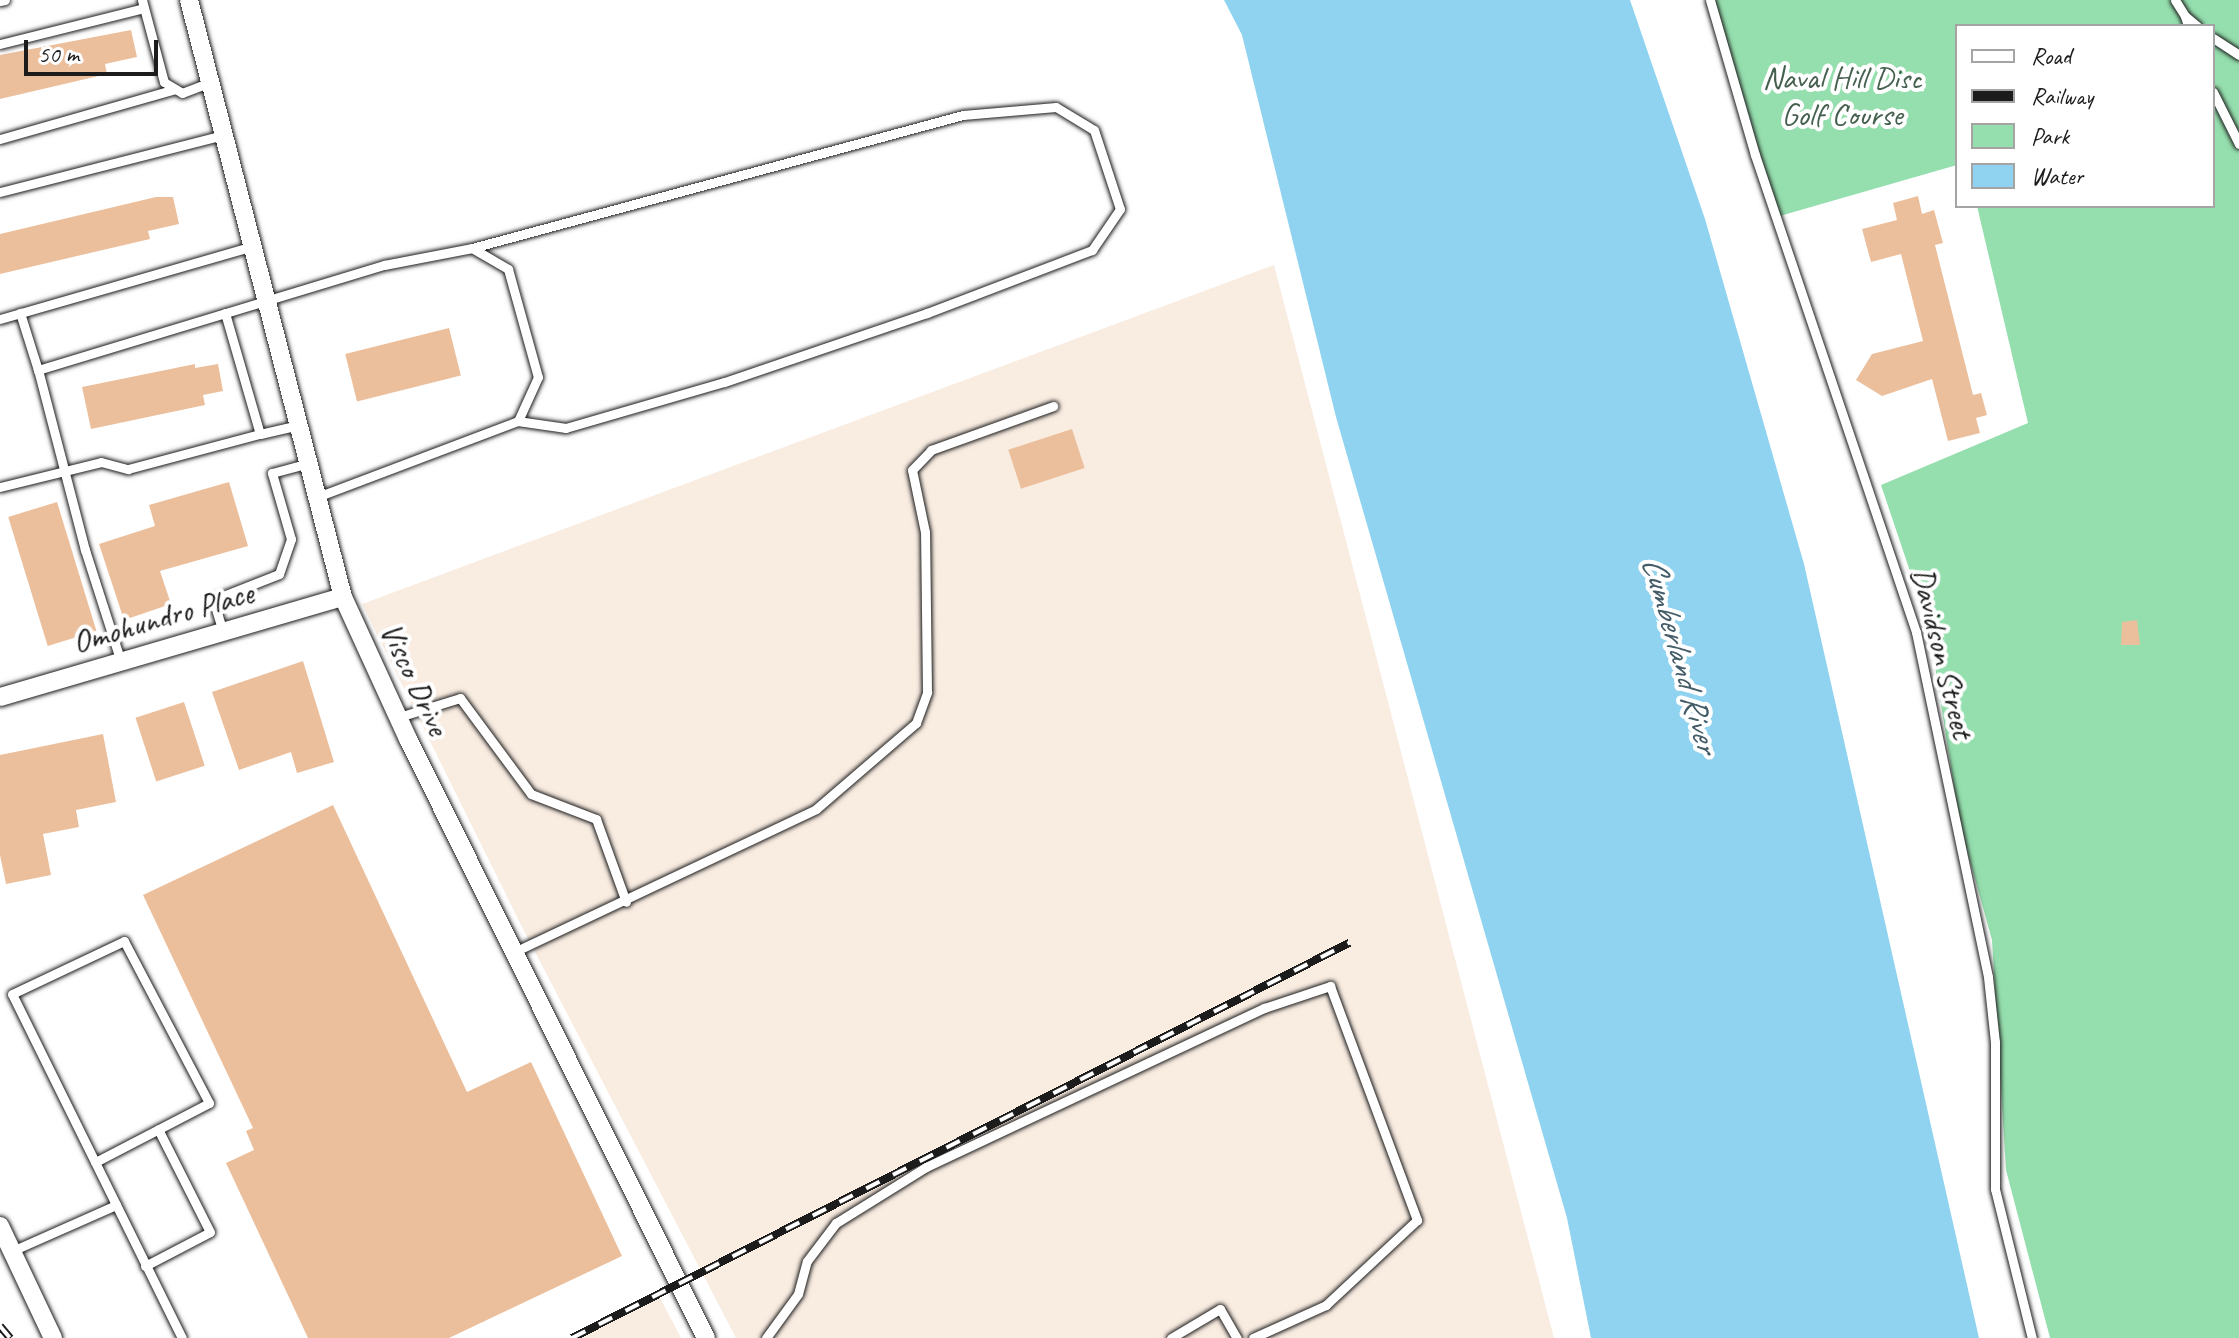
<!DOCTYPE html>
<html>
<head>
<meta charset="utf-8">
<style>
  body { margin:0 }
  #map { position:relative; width:2239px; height:1338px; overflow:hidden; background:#fff; font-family:Caveat,sans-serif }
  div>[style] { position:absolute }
  .built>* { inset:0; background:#f9ece1 }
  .green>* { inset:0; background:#95dfae }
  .water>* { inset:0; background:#8fd3f1 }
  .building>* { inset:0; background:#ecbf9c; transform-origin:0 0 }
  .roads { filter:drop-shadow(0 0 2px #1c1c1c) drop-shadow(0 0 2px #1c1c1c) }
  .lane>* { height:9px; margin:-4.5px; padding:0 4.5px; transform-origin:4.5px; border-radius:4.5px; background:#fff }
  .street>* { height:18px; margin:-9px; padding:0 9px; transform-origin:9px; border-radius:9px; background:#fff }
  .rail>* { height:8px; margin-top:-4px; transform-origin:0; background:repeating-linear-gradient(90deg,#fff 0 15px,#1c1c1c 0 30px); box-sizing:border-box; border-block:2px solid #1c1c1c }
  span { translate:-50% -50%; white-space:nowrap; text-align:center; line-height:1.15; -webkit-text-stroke:8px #fff; paint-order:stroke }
  .park-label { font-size:32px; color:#46604f }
  .street-label { font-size:32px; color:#1c1c1c }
  .water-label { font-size:34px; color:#445c67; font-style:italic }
  .legend { position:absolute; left:1955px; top:24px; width:260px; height:184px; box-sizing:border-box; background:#fff; border:2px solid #a4a4a4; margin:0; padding:10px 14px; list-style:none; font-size:24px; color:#1c1c1c }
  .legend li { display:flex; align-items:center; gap:16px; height:40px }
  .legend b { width:40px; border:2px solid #a4a4a4 }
  .scale { position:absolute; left:24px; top:40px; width:134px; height:36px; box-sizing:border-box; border:4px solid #1c1c1c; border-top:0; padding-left:10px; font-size:24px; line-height:28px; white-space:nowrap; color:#1c1c1c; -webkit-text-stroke:6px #fff; paint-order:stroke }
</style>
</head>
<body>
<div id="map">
  <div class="built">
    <i style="clip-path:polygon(1274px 265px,1554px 1338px,736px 1338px,521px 925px,362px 604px)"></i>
    <i style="clip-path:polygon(659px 1296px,681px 1338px,580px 1338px)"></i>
  </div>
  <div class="green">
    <i style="clip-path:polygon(1712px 0,2239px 0,2239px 1338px,2050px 1338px,2006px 1170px,1992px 940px,1960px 825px,1929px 628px,1881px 485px,2028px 423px,1977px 206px,2213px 206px,2213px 26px,1957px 26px,1957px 165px,1776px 217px)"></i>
  </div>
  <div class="water">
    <i style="clip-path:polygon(1224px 0,1630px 0,1705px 219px,1804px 564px,1979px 1338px,1591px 1338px,1567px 1218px,1336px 417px,1242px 35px)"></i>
  </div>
  <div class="building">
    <i style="clip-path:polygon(131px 30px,137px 57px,105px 64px,107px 74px,0 99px,0 55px)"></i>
    <i style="clip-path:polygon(1918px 196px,1922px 214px,1934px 210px,1943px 243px,1935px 245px,1973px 395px,1981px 393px,1987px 415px,1976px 418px,1980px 433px,1948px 441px,1932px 379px,1882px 396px,1856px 380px,1872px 354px,1923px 341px,1901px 254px,1871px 262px,1862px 229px,1897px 220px,1893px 203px)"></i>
    <i style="clip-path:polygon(156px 197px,173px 197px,179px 224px,148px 231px,150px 239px,0 274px,0 234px)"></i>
    <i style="left:449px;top:328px;width:49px;height:107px;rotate:76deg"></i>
    <i style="clip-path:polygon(195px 364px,195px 368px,218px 364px,223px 391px,203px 395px,205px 405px,91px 429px,82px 387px)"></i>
    <i style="left:1072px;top:429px;width:41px;height:67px;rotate:72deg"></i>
    <i style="clip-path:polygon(229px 482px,248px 546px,160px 571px,171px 604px,124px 620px,99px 544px,155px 526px,149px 505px)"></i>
    <i style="left:57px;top:502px;width:135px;height:51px;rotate:73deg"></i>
    <i style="clip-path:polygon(2137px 620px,2140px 645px,2121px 645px,2122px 622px)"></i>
    <i style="clip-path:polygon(303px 661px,334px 762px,297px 773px,291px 752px,239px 770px,212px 692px)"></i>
    <i style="left:184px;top:702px;width:67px;height:51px;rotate:72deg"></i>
    <i style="clip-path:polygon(103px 734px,116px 802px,76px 810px,79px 827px,43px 834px,51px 875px,6px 884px,0 855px,0 755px)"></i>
    <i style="clip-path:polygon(333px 805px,467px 1092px,531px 1062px,622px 1256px,449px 1338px,308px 1338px,226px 1163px,254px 1150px,246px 1131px,253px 1128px,143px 895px)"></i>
  </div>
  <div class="roads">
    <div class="lane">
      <i style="left:142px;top:0;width:85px;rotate:75deg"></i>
      <i style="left:164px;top:82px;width:21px;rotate:31deg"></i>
      <i style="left:182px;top:93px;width:30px;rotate:-21deg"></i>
      <i style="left:1710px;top:0;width:161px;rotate:73.8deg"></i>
      <i style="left:1755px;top:155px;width:503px;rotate:71.35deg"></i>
      <i style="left:1916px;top:632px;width:352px;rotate:78.2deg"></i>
      <i style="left:1988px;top:977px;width:65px;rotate:83.9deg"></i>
      <i style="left:1995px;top:1042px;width:147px;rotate:90deg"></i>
      <i style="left:1995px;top:1189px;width:154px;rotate:76.1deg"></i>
      <i style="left:2175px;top:0;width:19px;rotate:58deg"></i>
      <i style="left:0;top:1px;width:5px;rotate:-11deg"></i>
      <i style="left:2188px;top:26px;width:10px;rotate:-107deg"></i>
      <i style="left:2185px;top:16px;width:16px;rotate:40deg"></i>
      <i style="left:2213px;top:38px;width:31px;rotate:33deg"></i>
      <i style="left:0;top:44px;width:148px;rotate:-14deg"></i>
      <i style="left:2213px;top:92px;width:58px;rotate:63.4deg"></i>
      <i style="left:0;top:139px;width:182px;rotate:-15.9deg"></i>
      <i style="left:0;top:192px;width:231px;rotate:-14.3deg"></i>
      <i style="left:472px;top:248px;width:509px;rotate:-15.16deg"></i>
      <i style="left:963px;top:115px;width:93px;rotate:-4.9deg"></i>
      <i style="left:1056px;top:107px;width:44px;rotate:31.2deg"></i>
      <i style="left:1094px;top:130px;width:83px;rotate:71.8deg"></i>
      <i style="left:1120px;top:209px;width:50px;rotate:124.3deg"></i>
      <i style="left:1092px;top:250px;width:177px;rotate:159.1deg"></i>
      <i style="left:927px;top:313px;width:214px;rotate:161.2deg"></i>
      <i style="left:724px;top:382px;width:165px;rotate:163.8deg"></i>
      <i style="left:566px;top:428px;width:49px;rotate:-171.7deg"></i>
      <i style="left:20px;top:313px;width:60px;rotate:72.5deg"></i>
      <i style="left:225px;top:313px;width:126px;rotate:73.9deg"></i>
      <i style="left:260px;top:434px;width:40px;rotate:-13deg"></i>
      <i style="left:0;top:319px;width:263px;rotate:-16.1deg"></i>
      <i style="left:0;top:487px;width:104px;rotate:-13.9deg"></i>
      <i style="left:101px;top:462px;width:28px;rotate:15deg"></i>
      <i style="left:128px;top:469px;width:137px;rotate:-14.9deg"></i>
      <i style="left:223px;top:632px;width:34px;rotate:-107deg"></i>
      <i style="left:213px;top:600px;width:71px;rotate:-21.5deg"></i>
      <i style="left:279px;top:574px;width:37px;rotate:-71deg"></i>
      <i style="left:291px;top:539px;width:69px;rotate:-106.1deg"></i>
      <i style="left:272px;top:473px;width:38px;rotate:-15deg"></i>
      <i style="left:121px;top:662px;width:118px;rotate:-107.8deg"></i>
      <i style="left:85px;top:550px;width:186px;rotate:-104.6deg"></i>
      <i style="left:38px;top:370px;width:362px;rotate:-16.9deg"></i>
      <i style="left:384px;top:265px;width:90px;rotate:-10.9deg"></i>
      <i style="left:472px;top:248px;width:42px;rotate:30.3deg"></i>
      <i style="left:508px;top:269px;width:112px;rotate:74.5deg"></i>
      <i style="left:538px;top:377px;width:48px;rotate:114.4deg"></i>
      <i style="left:518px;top:421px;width:215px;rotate:159.3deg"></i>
      <i style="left:399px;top:717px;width:64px;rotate:-17.3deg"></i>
      <i style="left:460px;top:698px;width:119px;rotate:53.5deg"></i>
      <i style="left:531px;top:794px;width:70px;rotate:21deg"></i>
      <i style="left:596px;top:819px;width:88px;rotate:70.1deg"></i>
      <i style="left:124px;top:941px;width:183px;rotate:62.3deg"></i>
      <i style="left:209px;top:1103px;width:128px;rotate:152.6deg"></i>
      <i style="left:95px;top:1162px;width:187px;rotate:-116.3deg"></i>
      <i style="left:12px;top:994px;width:124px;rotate:-25.3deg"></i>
      <i style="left:514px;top:952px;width:334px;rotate:-25.3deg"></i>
      <i style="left:816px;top:809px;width:132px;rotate:-40.7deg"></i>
      <i style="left:916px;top:723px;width:33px;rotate:-70deg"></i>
      <i style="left:927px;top:692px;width:160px;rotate:-90.7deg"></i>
      <i style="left:925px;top:532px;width:63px;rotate:-101.8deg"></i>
      <i style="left:912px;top:470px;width:28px;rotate:-46deg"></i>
      <i style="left:931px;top:450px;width:130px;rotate:-19.8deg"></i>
      <i style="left:95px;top:1162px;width:196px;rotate:63.7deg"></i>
      <i style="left:12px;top:1251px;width:114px;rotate:-23.9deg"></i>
      <i style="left:145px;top:1266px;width:73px;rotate:-27.6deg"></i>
      <i style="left:210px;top:1232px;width:115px;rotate:-116.8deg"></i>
      <i style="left:766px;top:1338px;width:54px;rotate:-54deg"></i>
      <i style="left:798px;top:1294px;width:34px;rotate:-75deg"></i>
      <i style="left:807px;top:1261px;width:48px;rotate:-52.7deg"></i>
      <i style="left:836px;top:1223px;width:106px;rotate:-31.9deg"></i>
      <i style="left:926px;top:1167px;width:374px;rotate:-25.2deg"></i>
      <i style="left:1264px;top:1008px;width:70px;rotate:-18.4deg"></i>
      <i style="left:1330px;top:986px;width:250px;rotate:69.6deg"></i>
      <i style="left:1417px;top:1220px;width:125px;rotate:137deg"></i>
      <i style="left:1326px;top:1305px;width:80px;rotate:155.7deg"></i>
      <i style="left:1171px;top:1338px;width:57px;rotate:-30.6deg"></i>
      <i style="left:1220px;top:1309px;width:34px;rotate:60deg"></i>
    </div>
    <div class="street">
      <i style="left:189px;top:0;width:617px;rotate:75.54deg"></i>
      <i style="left:343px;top:597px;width:156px;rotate:65.4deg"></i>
      <i style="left:408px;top:739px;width:669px;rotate:63.55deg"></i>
      <i style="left:0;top:697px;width:357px;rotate:-16.3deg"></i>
      <i style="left:0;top:1226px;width:124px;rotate:64.7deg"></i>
    </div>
  </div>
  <div class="rail">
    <i style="left:0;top:1326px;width:16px;rotate:50deg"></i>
    <i style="left:572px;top:1338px;width:872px;rotate:-26.95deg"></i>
  </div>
  <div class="park-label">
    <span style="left:1842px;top:97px">Naval Hill Disc<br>Golf Course</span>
  </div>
  <div class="street-label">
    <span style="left:163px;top:618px;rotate:-16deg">Omohundro Place</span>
    <span style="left:1942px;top:653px;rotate:76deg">Davidson Street</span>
    <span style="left:414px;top:679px;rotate:65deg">Visco Drive</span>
  </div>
  <div class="water-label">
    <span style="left:1681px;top:654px;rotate:74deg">Cumberland River</span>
  </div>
  <ul class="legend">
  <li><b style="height:10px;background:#fff"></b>Road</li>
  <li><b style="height:10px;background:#1c1c1c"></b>Railway</li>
  <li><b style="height:22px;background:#95dfae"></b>Park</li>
  <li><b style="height:22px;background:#8fd3f1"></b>Water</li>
  </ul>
  <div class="scale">50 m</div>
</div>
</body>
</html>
